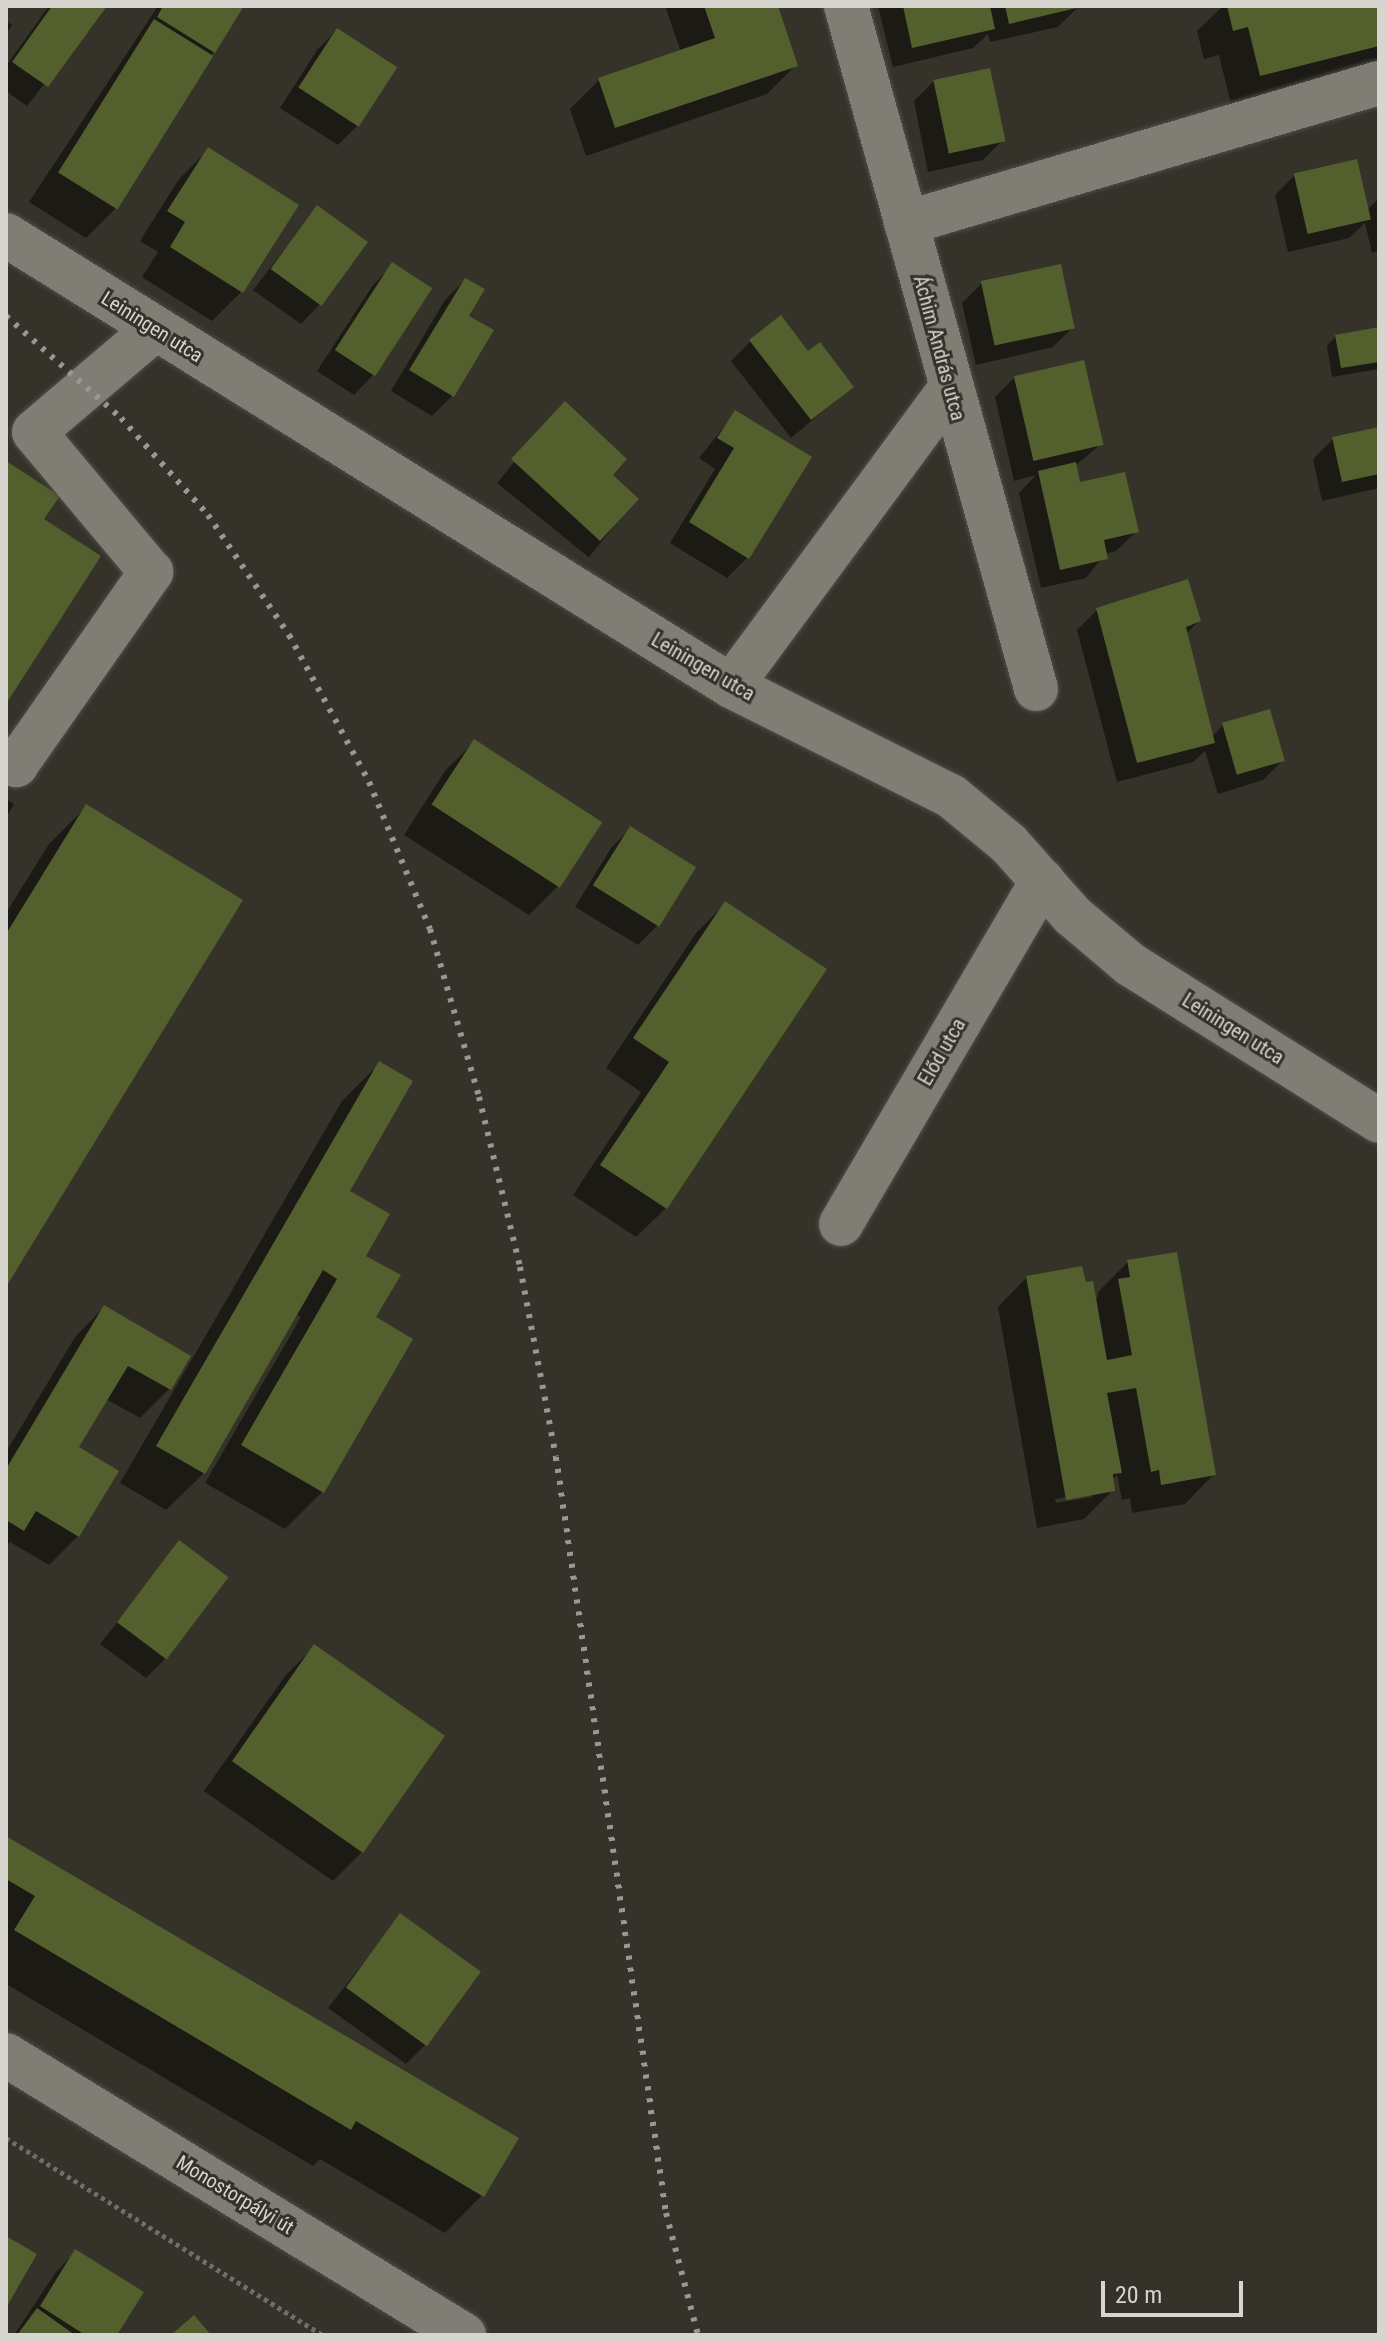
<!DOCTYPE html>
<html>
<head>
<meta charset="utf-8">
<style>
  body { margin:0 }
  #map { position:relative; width:1385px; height:2341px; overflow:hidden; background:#343229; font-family:"Roboto Condensed",sans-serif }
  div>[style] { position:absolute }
  .shadow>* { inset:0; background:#0007; transform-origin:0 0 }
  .building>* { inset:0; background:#535f2d; transform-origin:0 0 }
  .path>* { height:5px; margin-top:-2.5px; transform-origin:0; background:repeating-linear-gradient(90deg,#706e66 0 4px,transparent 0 8px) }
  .roads { filter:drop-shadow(0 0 2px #504e47) drop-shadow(0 0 2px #504e47) }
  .minor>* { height:44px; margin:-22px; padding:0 22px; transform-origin:22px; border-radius:22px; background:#807e74 }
  .rail>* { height:6px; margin-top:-3px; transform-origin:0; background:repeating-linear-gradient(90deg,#999891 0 4px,transparent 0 12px) }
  span { translate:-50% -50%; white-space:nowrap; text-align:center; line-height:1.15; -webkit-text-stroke:6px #343229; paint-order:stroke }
  .street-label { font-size:20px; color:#d6d5cf }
  .frame { position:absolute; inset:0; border:8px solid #d6d5cf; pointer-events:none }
  .scale { position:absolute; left:1101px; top:2281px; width:142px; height:36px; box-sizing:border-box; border:4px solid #d6d5cf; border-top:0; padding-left:10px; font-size:24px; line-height:28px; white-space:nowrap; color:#d6d5cf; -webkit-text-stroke:6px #343229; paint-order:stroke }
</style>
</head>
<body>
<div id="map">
  <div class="shadow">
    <i style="clip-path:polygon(49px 6px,105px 6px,27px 106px,6px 91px,6px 66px)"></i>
    <i style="clip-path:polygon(158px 6px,242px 6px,115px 209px,86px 238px,29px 202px)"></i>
    <i style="clip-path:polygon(665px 6px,776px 6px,796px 65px,767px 94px,586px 156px,570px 109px,599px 80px,681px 52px)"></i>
    <i style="clip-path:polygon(878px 6px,1078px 6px,1078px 7px,1058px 27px,990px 42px,988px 34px,973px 48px,893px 67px)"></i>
    <i style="clip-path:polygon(1223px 6px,1379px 6px,1379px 67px,1231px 104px,1219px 55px,1204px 59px,1197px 31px)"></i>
    <i style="clip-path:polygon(6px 21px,12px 25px,6px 34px)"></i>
    <i style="clip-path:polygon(337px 30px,358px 125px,338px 145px,280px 108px,317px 50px)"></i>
    <i style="clip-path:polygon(934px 81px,1003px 140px,983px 160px,928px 172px,914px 101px)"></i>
    <i style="clip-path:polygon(208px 150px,241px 292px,212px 321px,142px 277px,158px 252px,140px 241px,179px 179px)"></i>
    <i style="clip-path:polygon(1295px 175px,1367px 210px,1379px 198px,1379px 251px,1372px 253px,1365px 223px,1349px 238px,1288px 252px,1275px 195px)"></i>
    <i style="clip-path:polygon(317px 208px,320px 304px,301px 324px,253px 290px)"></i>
    <i style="clip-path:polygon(393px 265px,373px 375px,354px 395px,317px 371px,373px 285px)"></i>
    <i style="clip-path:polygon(465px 280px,467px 316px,452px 396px,432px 416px,391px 391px,445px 300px)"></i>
    <i style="clip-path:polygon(982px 283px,1073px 327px,1053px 347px,976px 365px,962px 303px)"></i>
    <i style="clip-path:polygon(1379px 329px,1379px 369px,1332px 377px,1327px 346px,1336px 336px)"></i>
    <i style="clip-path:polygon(751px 341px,808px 354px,852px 387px,791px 438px,731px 361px)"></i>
    <i style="clip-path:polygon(1015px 377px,1101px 444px,1075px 466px,1079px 484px,1137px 531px,1116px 551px,1105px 554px,1086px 578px,1041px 588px,1019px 493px,1036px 475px,1014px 481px,995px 397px)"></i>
    <i style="clip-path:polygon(735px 413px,747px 558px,727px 578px,670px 543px,715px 469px,699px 458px)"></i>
    <i style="left:545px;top:424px;width:118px;height:76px;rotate:39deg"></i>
    <i style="clip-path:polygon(1379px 429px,1379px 488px,1322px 501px,1313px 459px,1333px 439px)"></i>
    <i style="clip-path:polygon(1097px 610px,1199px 621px,1186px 634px,1212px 737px,1223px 725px,1283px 760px,1263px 780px,1218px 794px,1205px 751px,1193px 762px,1117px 782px,1077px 630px)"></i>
    <i style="clip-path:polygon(474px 742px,599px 823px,558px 886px,529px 915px,404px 835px,445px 771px)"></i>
    <i style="clip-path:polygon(6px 799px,14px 804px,6px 818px)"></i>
    <i style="clip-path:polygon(86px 807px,6px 1283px,6px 913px,49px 844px)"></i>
    <i style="clip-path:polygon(631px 828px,658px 925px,638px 945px,575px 907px,611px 848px)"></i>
    <i style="clip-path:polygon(725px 904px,666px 1208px,636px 1237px,573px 1195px,641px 1092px,606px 1068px,696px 933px)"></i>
    <i style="clip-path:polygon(379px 1064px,347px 1192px,373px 1318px,322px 1492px,285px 1529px,205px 1483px,301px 1317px,296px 1314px,204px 1473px,166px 1510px,120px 1483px,342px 1101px)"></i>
    <i style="clip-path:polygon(evenodd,1128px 1262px,1214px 1474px,1185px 1504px,1132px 1513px,1130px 1498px,1122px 1500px,1117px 1475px,1112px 1481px,1113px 1490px,1084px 1519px,1037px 1528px,998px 1307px,1027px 1277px,1084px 1284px,1095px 1305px,1099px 1291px,1128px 1262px,1092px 1493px,1092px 1497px,1056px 1503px,1055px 1499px,1092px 1493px)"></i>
    <i style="clip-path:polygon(104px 1307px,188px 1357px,169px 1389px,140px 1418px,106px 1399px,77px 1447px,78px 1536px,49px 1565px,10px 1542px,6px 1546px,6px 1452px,75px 1337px)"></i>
    <i style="clip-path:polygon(180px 1543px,166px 1658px,146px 1678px,100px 1644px)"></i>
    <i style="clip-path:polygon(314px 1647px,362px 1852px,333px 1881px,204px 1791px,285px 1676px)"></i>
    <i style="clip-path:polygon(6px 1838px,482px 2195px,445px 2233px,320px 2159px,313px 2166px,6px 1984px)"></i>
    <i style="clip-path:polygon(401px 1915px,426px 2044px,406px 2064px,328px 2008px)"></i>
    <i style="clip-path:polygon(75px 2252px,115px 2335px,14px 2335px,56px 2272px)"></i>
  </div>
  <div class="building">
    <i style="clip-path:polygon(52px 6px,107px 6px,48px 87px,12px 62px)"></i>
    <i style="clip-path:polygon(163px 6px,244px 6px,215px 53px,157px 17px)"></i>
    <i style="clip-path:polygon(704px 6px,778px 6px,798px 66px,615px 128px,598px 78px,715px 38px)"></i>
    <i style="clip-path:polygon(903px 6px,990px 6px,995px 29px,912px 48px)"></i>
    <i style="clip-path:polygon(1005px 6px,1081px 6px,1081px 7px,1009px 24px)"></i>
    <i style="clip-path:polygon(1227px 6px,1379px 6px,1379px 46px,1260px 76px,1248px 27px,1233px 31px)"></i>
    <i style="left:154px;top:19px;width:70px;height:181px;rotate:32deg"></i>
    <i style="left:337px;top:28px;width:72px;height:71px;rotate:33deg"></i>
    <i style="left:990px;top:68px;width:75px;height:58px;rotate:78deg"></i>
    <i style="clip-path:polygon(208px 147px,299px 205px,243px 293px,170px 247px,185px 222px,167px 211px)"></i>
    <i style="left:1357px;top:159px;width:62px;height:65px;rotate:77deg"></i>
    <i style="left:317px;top:205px;width:63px;height:79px;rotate:36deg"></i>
    <i style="left:392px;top:262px;width:48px;height:105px;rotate:33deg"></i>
    <i style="left:1061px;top:264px;width:66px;height:82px;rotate:78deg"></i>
    <i style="clip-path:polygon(465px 278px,485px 289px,469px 316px,494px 330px,454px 397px,409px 370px)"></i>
    <i style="clip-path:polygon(781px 315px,808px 351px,820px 342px,854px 387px,811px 420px,749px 340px)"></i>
    <i style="clip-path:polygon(1379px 327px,1379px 362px,1341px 368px,1335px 335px)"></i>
    <i style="left:1084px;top:360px;width:87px;height:72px;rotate:77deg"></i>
    <i style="clip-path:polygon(565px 401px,627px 459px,613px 475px,639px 499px,600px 541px,511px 459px)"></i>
    <i style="clip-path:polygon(735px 410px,812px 457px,749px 559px,689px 522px,734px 448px,717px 438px)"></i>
    <i style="clip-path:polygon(1379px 427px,1379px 474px,1342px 482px,1332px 437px)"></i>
    <i style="clip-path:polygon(6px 461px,60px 496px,44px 519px,101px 556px,6px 704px)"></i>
    <i style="clip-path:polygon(1076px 462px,1080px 482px,1125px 472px,1139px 532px,1104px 540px,1108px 559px,1060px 570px,1038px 471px)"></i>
    <i style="clip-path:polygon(1188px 579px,1201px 621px,1186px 627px,1215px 743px,1137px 763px,1096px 608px)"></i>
    <i style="left:1270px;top:709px;width:54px;height:50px;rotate:74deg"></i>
    <i style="left:474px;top:739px;width:153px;height:78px;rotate:33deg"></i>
    <i style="clip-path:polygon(86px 804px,243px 900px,6px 1287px,6px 934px)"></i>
    <i style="left:630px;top:826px;width:78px;height:70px;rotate:32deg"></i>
    <i style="clip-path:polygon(725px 901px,827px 969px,667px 1209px,600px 1165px,669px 1062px,633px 1038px)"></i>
    <i style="clip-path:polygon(379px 1061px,413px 1081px,350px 1191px,390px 1214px,366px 1256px,401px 1275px,376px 1317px,413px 1339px,324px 1493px,241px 1445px,337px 1279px,323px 1270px,205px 1474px,156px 1446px)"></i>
    <i style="clip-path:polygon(1177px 1252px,1216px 1475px,1161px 1485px,1159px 1470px,1151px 1472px,1136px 1388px,1107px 1393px,1122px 1473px,1113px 1474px,1115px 1491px,1066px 1500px,1026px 1276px,1082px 1266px,1086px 1282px,1093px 1281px,1107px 1360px,1132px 1355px,1118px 1279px,1130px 1277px,1127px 1260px)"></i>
    <i style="clip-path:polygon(104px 1305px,191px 1356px,171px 1390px,128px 1366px,79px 1447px,119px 1471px,79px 1537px,36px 1511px,24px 1531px,6px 1520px,6px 1469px)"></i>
    <i style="left:179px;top:1540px;width:62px;height:103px;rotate:37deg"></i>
    <i style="left:314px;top:1644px;width:160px;height:143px;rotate:35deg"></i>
    <i style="clip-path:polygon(6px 1836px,519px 2138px,484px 2197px,356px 2121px,351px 2130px,14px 1930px,35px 1896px,6px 1879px)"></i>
    <i style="left:400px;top:1913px;width:100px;height:92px;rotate:36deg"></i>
    <i style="clip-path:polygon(6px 2236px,37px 2254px,6px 2308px)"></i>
    <i style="clip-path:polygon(75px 2249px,144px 2292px,117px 2335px,85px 2335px,40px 2306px)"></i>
    <i style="clip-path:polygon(37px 2308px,75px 2335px,17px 2335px)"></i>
    <i style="clip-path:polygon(194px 2315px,211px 2335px,171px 2335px)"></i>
  </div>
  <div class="path">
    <i style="left:6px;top:2138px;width:373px;rotate:31.9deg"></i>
  </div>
  <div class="roads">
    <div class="minor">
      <i style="left:846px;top:6px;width:709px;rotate:74.45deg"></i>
      <i style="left:906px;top:223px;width:493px;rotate:-16.5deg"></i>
      <i style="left:6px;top:235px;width:854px;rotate:31.88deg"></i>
      <i style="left:731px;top:686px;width:246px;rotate:26.6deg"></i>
      <i style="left:951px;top:796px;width:75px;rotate:39.6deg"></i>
      <i style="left:1009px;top:844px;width:96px;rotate:48.4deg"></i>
      <i style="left:1073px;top:916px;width:75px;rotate:40.1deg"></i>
      <i style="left:1130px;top:964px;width:294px;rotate:32.2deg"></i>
      <i style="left:731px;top:686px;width:368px;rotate:-53.6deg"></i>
      <i style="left:6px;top:759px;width:12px;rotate:31deg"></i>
      <i style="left:16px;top:765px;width:236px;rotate:-55deg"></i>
      <i style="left:151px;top:572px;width:182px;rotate:-129.9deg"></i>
      <i style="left:34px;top:432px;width:159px;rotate:-40.4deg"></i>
      <i style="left:841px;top:1224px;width:398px;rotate:-59.6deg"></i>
      <i style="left:6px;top:2055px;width:537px;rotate:31.44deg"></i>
    </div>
  </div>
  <div class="rail">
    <i style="left:6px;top:316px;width:154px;rotate:41.6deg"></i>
    <i style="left:121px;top:418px;width:130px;rotate:48.1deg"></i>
    <i style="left:208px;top:515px;width:145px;rotate:56deg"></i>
    <i style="left:289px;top:635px;width:167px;rotate:61.4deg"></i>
    <i style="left:369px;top:782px;width:159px;rotate:67.5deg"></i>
    <i style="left:430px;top:929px;width:175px;rotate:73.7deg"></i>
    <i style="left:479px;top:1097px;width:175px;rotate:76.4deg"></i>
    <i style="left:520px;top:1267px;width:193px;rotate:79.3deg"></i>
    <i style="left:556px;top:1457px;width:764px;rotate:81.72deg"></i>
    <i style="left:666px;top:2213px;width:126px;rotate:75.3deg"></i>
  </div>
  <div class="street-label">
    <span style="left:152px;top:327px;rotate:32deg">Leiningen utca</span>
    <span style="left:939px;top:348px;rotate:75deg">Áchim András utca</span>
    <span style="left:703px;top:667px;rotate:30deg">Leiningen utca</span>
    <span style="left:1233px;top:1029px;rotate:32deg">Leiningen utca</span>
    <span style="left:942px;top:1052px;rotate:-60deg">Előd utca</span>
    <span style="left:235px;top:2195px;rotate:31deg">Monostorpályi út</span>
  </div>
  <div class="frame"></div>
  <div class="scale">20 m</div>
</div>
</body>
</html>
